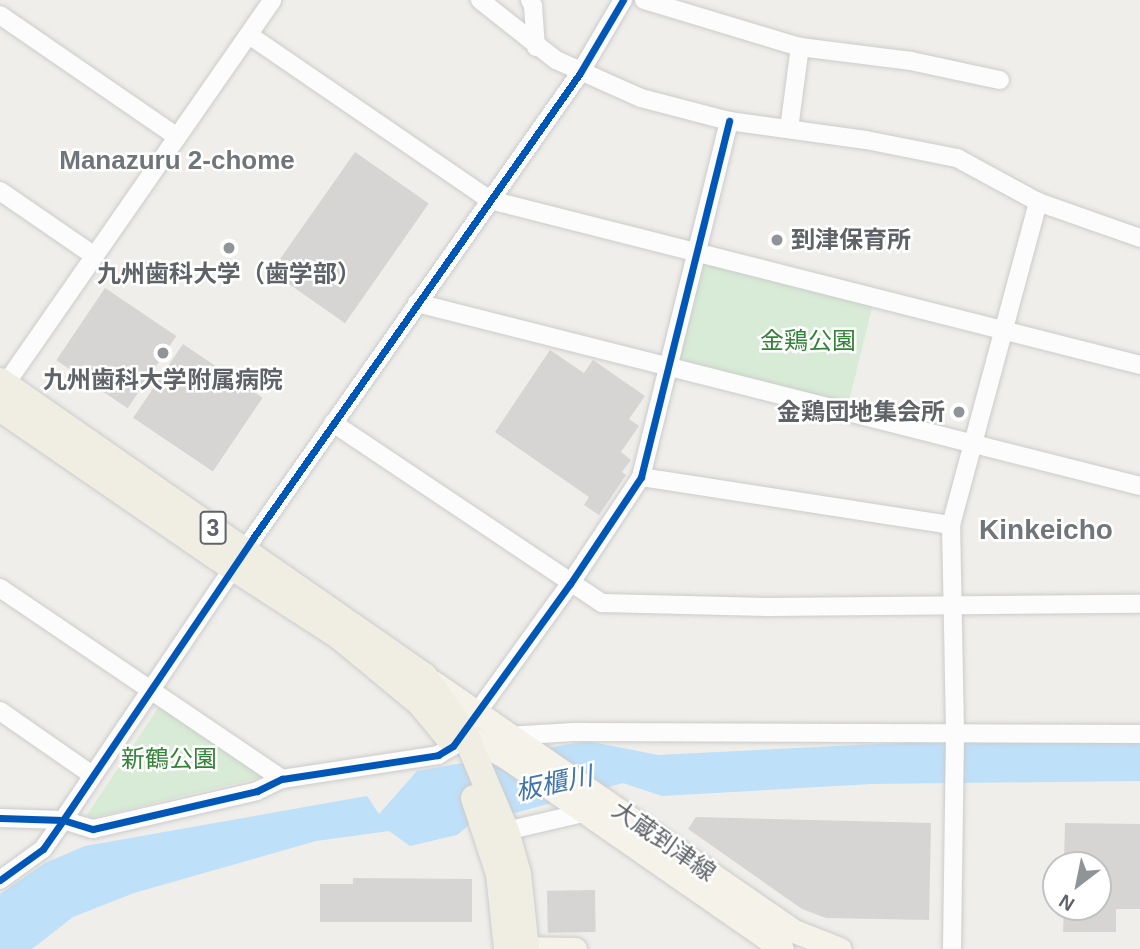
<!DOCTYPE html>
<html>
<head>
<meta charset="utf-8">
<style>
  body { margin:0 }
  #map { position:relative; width:1140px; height:949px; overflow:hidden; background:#efeeea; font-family:Arial,"Noto Sans JP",sans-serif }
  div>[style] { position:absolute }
  .green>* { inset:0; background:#d8ebd6; transform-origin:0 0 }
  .water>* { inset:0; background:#bfe0f9 }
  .building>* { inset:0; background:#d6d5d3; transform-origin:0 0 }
  .roads { filter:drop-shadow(0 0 2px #cbcccc) drop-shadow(0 0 2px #cbcccc) }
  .minor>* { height:18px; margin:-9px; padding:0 9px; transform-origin:9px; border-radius:9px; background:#fdfcfc }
  .major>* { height:23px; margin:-11.5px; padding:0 11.5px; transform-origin:11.5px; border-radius:11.5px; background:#f4f2e9 }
  .highway>* { height:26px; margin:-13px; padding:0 13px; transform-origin:13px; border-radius:13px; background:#f0ede3 }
  .cycleway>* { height:7px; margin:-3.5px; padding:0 3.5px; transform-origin:3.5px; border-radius:3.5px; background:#0057b8 }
  .dots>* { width:19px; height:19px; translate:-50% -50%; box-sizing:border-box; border:4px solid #fff; border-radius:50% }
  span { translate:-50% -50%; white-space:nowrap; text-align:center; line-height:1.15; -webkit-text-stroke:5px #fff; paint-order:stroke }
  .shield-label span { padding:2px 5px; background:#fff; border:2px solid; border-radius:5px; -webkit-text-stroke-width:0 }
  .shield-label { font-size:23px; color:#5f6368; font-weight:700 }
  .poi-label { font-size:24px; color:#5f6368; font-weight:700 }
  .left { translate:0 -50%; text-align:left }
  .right { translate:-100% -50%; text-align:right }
  .park-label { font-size:24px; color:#348238 }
  .street-label { font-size:24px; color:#5f6368 }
  .neighbourhood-label { font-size:26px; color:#70757a; font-weight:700 }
  .water-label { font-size:26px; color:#4174aa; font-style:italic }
  .quarter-label { font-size:28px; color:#70757a; font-weight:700 }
  .north { position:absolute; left:1042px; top:851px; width:70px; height:70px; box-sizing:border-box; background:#fff; border:2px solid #bfc1c3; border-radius:50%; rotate:212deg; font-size:19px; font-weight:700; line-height:28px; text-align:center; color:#5f6368 }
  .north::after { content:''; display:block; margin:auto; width:24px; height:32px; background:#919496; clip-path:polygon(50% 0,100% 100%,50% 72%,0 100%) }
</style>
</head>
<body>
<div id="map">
  <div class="green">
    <i style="left:703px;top:263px;width:175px;height:101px;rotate:14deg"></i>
    <i style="clip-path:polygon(160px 705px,262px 777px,92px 818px,86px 816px)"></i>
  </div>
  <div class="water">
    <i style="clip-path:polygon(996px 738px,1140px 741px,1140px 781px,872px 784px,662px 796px,623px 783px,468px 826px,457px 835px,410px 846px,389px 831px,316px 841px,134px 893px,73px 917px,32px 949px,0 949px,0 894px,45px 863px,85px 846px,367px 796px,379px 814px,417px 771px,587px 741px,658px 755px)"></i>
  </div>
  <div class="building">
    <i style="left:355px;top:152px;width:90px;height:146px;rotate:35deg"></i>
    <i style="left:105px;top:288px;width:86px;height:87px;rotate:34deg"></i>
    <i style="left:183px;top:344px;width:96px;height:89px;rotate:34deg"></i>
    <i style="clip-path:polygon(550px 350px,584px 373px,593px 360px,645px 396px,629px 419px,639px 426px,621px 452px,631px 460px,622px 472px,626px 475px,599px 515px,584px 505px,589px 497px,495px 432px)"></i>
    <i style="clip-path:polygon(696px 817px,931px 823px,929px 920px,826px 918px,802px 909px,688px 829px)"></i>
    <i style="clip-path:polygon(1065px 823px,1140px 824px,1140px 909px,1116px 909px,1116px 932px,1063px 932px,1064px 907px,1098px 907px,1098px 865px,1064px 865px)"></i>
    <i style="clip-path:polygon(353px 878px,472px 879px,472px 922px,320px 922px,320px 884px,353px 884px)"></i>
    <i style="left:595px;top:890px;width:42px;height:48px;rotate:89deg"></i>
  </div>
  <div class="roads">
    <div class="minor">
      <i style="left:480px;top:0;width:97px;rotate:38.3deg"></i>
      <i style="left:556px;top:60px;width:93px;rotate:24.1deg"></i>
      <i style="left:641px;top:98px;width:91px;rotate:14.6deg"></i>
      <i style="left:729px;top:121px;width:138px;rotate:7.9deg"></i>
      <i style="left:866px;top:140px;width:93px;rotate:11.2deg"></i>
      <i style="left:957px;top:158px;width:92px;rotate:28.5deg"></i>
      <i style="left:1038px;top:202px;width:108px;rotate:19.4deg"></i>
      <i style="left:530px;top:0;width:7px;rotate:63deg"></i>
      <i style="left:533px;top:6px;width:41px;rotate:85.8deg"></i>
      <i style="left:644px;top:0;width:163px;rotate:16.8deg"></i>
      <i style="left:800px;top:47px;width:112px;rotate:7.2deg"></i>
      <i style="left:911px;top:61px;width:91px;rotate:12.1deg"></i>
      <i style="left:0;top:15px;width:214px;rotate:34.5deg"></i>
      <i style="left:249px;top:35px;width:292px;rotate:34.4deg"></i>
      <i style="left:490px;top:200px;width:671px;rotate:14.24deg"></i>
      <i style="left:789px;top:129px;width:83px;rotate:-82.4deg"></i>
      <i style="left:0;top:191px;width:113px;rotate:34.5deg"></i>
      <i style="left:417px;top:303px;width:746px;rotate:14.2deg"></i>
      <i style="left:0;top:392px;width:477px;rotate:-55.2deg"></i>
      <i style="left:333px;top:423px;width:324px;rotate:33.8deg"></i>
      <i style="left:602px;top:603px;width:165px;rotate:1.4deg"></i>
      <i style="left:767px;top:607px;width:373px;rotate:-0.5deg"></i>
      <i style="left:641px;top:477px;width:314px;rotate:8.8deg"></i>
      <i style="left:0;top:588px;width:341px;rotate:34.1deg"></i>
      <i style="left:0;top:711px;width:112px;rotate:34.8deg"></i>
      <i style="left:507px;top:736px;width:67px;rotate:-3.4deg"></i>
      <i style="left:574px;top:732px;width:566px;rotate:0.2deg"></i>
      <i style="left:0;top:818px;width:63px;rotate:1.8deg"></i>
      <i style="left:63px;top:820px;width:31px;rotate:17deg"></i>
      <i style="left:93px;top:829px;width:168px;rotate:-13deg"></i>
      <i style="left:257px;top:791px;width:28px;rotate:-26deg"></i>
      <i style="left:282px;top:779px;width:158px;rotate:-8.7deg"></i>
      <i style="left:438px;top:755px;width:17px;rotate:-31deg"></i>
      <i style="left:453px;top:746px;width:200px;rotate:-54.2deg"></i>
      <i style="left:570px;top:584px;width:128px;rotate:-56.4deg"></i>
      <i style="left:641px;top:477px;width:367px;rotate:-76.1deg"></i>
      <i style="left:506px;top:831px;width:79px;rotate:-13.2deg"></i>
      <i style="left:0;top:880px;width:53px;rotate:-35.8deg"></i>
      <i style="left:43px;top:849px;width:35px;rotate:-55deg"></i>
      <i style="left:63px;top:820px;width:340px;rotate:-56deg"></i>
      <i style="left:253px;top:538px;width:568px;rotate:-54.88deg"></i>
      <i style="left:580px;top:73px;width:85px;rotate:-59.5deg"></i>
      <i style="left:952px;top:949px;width:218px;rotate:-89.2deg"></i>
      <i style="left:955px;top:731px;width:206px;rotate:-91.1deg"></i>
      <i style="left:951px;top:525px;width:335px;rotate:-74.9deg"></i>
    </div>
    <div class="major">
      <i style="left:433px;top:682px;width:439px;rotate:34.6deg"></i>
      <i style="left:794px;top:931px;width:49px;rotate:21.4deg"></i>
      <i style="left:458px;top:729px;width:61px;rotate:30.8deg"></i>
      <i style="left:510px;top:760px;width:331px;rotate:34.8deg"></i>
      <i style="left:510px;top:948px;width:65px;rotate:0.9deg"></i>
    </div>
    <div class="highway">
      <i style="left:0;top:381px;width:517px;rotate:34.83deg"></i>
      <i style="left:424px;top:676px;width:71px;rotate:54.7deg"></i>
      <i style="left:465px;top:734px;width:105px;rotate:67.1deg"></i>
      <i style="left:506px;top:831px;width:45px;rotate:74.4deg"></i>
      <i style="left:518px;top:874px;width:75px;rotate:83.9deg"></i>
      <i style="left:0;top:408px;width:263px;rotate:34.5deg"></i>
      <i style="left:217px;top:557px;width:145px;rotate:32.9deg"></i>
      <i style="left:339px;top:636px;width:105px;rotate:39.6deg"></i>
      <i style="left:420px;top:703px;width:44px;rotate:50.5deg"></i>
      <i style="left:474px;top:798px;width:80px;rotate:71.8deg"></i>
      <i style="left:499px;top:874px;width:75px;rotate:83.9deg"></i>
    </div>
  </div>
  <div class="cycleway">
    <i style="left:0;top:818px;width:63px;rotate:1.8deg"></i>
    <i style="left:63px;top:820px;width:31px;rotate:17deg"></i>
    <i style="left:93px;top:829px;width:168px;rotate:-13deg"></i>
    <i style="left:257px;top:791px;width:28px;rotate:-26deg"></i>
    <i style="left:282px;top:779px;width:158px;rotate:-8.7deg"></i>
    <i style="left:438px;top:755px;width:17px;rotate:-31deg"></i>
    <i style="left:453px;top:746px;width:200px;rotate:-54.2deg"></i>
    <i style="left:570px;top:584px;width:128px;rotate:-56.4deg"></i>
    <i style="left:641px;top:477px;width:367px;rotate:-76.1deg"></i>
    <i style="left:0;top:880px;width:53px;rotate:-35.8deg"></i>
    <i style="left:43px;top:849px;width:35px;rotate:-55deg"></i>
    <i style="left:63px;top:820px;width:340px;rotate:-56deg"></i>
    <i style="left:253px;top:538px;width:568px;rotate:-54.88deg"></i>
    <i style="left:580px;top:73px;width:85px;rotate:-59.5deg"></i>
  </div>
  <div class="dots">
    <i style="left:777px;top:240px;background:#919496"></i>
    <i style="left:229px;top:248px;background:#919496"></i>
    <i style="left:163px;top:353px;background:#919496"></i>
    <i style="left:959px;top:412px;background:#919496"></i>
  </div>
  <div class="shield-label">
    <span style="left:213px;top:528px">3</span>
  </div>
  <div class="poi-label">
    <span class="left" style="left:791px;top:240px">到津保育所</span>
    <span style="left:229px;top:274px">九州歯科大学（歯学部）</span>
    <span style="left:163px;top:380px">九州歯科大学附属病院</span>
    <span class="right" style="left:945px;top:412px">金鶏団地集会所</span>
  </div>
  <div class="park-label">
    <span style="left:808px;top:341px">金鶏公園</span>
    <span style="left:169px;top:759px">新鶴公園</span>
  </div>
  <div class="street-label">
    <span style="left:664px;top:841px;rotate:35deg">大蔵到津線</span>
  </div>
  <div class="neighbourhood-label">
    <span style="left:177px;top:161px">Manazuru 2-chome</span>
  </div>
  <div class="water-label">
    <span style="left:554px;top:784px;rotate:-12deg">板櫃川</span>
  </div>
  <div class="quarter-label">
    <span style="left:1046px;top:530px">Kinkeicho</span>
  </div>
  <div class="north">N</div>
</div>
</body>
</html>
